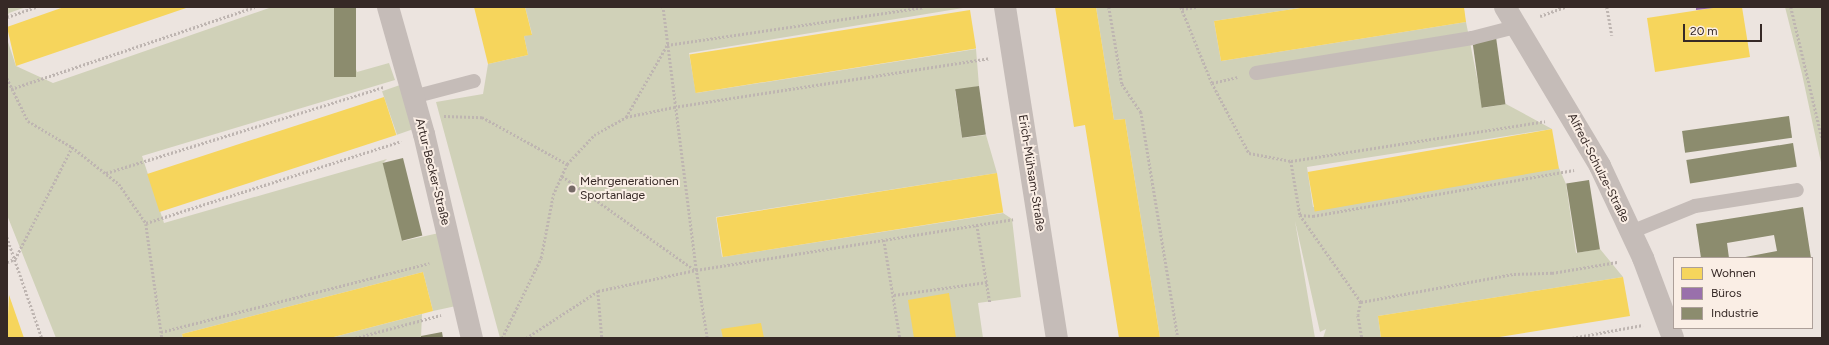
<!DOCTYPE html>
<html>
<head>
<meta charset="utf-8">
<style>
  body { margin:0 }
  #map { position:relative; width:1829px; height:345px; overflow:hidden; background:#ece4df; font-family:Figtree,sans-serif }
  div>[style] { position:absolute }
  .green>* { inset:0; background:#d0d1b8; transform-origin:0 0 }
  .homes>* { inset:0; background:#f6d55c; transform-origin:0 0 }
  .offices>* { inset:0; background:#9970ab }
  .industry>* { inset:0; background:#8c8c6e; transform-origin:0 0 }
  .path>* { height:2.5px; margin-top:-1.25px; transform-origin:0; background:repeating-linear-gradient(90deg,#beb5b1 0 2px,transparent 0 4px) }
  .lane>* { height:14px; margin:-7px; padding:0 7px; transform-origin:7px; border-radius:7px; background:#c5bcb8 }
  .street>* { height:22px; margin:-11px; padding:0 11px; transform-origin:11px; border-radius:11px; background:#c5bcb8 }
  .dots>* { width:11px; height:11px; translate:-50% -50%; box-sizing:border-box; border:2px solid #faeee5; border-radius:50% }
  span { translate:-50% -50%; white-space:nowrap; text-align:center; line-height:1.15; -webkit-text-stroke:4px #faeee5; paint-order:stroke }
  .street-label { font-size:12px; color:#362926 }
  .poi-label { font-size:12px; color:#362926 }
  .left { translate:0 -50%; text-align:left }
  .frame { position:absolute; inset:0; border:8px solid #362926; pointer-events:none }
  .legend { position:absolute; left:1673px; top:257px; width:140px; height:72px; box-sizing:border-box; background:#faeee5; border:1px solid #ac9f99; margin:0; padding:5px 7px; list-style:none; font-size:12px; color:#362926 }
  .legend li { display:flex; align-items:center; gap:8px; height:20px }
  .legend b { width:20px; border:1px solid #ac9f99 }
  .scale { position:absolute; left:1683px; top:24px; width:79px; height:18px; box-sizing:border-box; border:2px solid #362926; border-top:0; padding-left:5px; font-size:12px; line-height:14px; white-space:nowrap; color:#362926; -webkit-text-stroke:3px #faeee5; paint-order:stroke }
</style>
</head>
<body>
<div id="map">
  <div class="green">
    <i style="clip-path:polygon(7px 7px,26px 7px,9px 13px,7px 17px)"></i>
    <i style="clip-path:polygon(272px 7px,334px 7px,357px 72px,389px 63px,395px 80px,142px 156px,164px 223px,387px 159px,383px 163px,403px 241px,439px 233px,456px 306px,433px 311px,423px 272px,182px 334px,183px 338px,56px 338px,7px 215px,7px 39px,16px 66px,53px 83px)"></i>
    <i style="clip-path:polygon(525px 7px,969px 7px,689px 53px,696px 93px,976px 49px,979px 86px,955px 91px,962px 138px,986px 135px,997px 173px,716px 217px,722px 257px,1003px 213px,1012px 219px,1021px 297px,978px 303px,983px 338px,500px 338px,436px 102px,483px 94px,488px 64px,528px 55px,524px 36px,532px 34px)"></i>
    <i style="clip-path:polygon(1096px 7px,1307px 7px,1214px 21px,1221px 61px,1466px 22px,1483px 108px,1506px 104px,1552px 129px,1307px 167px,1313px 207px,1559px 168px,1566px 184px,1576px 253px,1600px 249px,1623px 277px,1378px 316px,1381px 338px,1323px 338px,1326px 329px,1320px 332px,1295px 221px,1315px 338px,1160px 338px,1125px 119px,1114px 120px)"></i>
    <i style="clip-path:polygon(1785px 7px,1822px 7px,1822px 167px,1802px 74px)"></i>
    <i style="left:400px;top:85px;width:46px;height:19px;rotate:71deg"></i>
    <i style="clip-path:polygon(422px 314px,421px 338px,330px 338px)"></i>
  </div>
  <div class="homes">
    <i style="clip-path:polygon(64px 7px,189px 7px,16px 66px,7px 27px)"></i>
    <i style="clip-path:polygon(474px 7px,525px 7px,532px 35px,524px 36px,528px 55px,488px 64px)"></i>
    <i style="clip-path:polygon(1055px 7px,1096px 7px,1114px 120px,1125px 119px,1160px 338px,1119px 338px,1085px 125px,1074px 127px)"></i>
    <i style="clip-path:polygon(1307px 7px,1464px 7px,1466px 22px,1221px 61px,1214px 21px)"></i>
    <i style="clip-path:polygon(1719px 7px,1742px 7px,1750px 57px,1655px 72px,1647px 18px)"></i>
    <i style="left:970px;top:10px;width:39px;height:284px;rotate:81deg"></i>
    <i style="left:384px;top:97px;width:40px;height:249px;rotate:72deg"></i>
    <i style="left:1552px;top:129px;width:40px;height:248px;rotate:80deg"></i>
    <i style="left:997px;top:173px;width:40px;height:284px;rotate:81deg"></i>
    <i style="clip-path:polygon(423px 272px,433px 311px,330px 338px,183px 338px,182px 334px)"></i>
    <i style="clip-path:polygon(1623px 277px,1630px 316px,1493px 338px,1381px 338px,1378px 316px)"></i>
    <i style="clip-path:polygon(949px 293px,956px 338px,914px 338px,908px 300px)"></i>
    <i style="clip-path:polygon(9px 295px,24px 338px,7px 338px)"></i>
    <i style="clip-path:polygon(761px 323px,764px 338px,723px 338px,721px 329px)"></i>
  </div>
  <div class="offices">
    <i style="clip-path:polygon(1696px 7px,1713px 7px,1713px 8px,1696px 10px)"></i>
  </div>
  <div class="industry">
    <i style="left:334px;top:7px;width:22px;height:70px"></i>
    <i style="left:1496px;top:37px;width:68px;height:24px;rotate:82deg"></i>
    <i style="left:979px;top:86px;width:49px;height:24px;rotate:82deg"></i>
    <i style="left:1789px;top:116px;width:22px;height:108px;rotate:82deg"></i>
    <i style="left:1793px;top:143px;width:24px;height:108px;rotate:81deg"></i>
    <i style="left:403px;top:158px;width:80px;height:21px;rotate:76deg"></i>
    <i style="left:1589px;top:180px;width:70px;height:23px;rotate:81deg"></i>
    <i style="clip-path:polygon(1803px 207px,1811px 258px,1740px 258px,1777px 251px,1774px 235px,1727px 243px,1729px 258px,1701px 258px,1696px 224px)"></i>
    <i style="clip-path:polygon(442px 332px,443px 338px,421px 338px,421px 336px)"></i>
  </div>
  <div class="path">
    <i style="left:1109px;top:7px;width:78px;rotate:80.4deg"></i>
    <i style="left:1122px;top:84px;width:34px;rotate:56deg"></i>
    <i style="left:1141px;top:112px;width:229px;rotate:80.7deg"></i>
    <i style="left:1181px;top:7px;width:82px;rotate:67.8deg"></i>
    <i style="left:1212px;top:83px;width:79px;rotate:62.1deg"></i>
    <i style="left:1249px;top:153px;width:43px;rotate:10.8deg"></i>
    <i style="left:1291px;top:161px;width:257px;rotate:-8.9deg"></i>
    <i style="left:1607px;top:7px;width:29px;rotate:80deg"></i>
    <i style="left:1791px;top:7px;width:135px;rotate:76.7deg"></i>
    <i style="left:1182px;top:9px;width:14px;rotate:-8deg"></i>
    <i style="left:1540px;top:16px;width:27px;rotate:-20deg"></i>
    <i style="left:7px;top:17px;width:31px;rotate:-19deg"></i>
    <i style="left:7px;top:78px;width:48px;rotate:64deg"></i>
    <i style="left:28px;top:121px;width:51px;rotate:30.6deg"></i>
    <i style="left:72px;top:147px;width:60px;rotate:38.2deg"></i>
    <i style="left:119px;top:184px;width:47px;rotate:55.3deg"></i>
    <i style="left:146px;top:223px;width:268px;rotate:-17.8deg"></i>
    <i style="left:1212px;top:83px;width:26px;rotate:-13deg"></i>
    <i style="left:11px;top:89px;width:257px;rotate:-18.6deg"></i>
    <i style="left:444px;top:116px;width:38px;rotate:2deg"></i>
    <i style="left:482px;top:117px;width:97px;rotate:28.9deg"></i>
    <i style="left:626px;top:117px;width:83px;rotate:-60.3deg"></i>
    <i style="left:667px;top:45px;width:259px;rotate:-8.4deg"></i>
    <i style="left:1291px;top:161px;width:55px;rotate:80.5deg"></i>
    <i style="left:1300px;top:215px;width:106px;rotate:55deg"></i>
    <i style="left:1361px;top:302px;width:13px;rotate:103deg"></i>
    <i style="left:1358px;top:315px;width:23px;rotate:80deg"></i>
    <i style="left:106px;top:173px;width:291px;rotate:-17.2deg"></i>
    <i style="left:562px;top:176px;width:163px;rotate:35.3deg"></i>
    <i style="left:1300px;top:215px;width:13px;rotate:4deg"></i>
    <i style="left:1313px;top:216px;width:265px;rotate:-10deg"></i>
    <i style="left:146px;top:224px;width:115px;rotate:82deg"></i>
    <i style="left:977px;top:225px;width:79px;rotate:80.5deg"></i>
    <i style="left:7px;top:237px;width:107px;rotate:70.9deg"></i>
    <i style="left:884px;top:240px;width:99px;rotate:80.7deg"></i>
    <i style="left:7px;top:262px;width:9px;rotate:-21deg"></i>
    <i style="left:15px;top:259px;width:126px;rotate:-63deg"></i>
    <i style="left:598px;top:291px;width:47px;rotate:85.1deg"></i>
    <i style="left:894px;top:295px;width:94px;rotate:-8deg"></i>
    <i style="left:1361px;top:302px;width:156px;rotate:-10.4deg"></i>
    <i style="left:1514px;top:274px;width:38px;rotate:-2deg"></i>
    <i style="left:1552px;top:273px;width:66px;rotate:-9.6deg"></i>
    <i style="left:161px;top:332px;width:277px;rotate:-14.4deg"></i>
    <i style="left:355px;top:338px;width:89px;rotate:-15deg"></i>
    <i style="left:502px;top:338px;width:89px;rotate:-64deg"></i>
    <i style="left:541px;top:258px;width:64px;rotate:-79.2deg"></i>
    <i style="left:553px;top:195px;width:34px;rotate:-66deg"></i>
    <i style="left:567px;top:164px;width:40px;rotate:-47deg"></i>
    <i style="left:594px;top:135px;width:37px;rotate:-29deg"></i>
    <i style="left:626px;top:117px;width:49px;rotate:-11.8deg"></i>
    <i style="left:674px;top:107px;width:319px;rotate:-8.8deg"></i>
    <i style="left:526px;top:338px;width:86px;rotate:-33.1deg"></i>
    <i style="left:598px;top:291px;width:100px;rotate:-12.1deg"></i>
    <i style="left:696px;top:270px;width:265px;rotate:-97.2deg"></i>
    <i style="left:707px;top:338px;width:69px;rotate:-99.2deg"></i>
    <i style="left:696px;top:270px;width:321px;rotate:-9.1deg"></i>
    <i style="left:1572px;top:338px;width:72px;rotate:-10.4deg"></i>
  </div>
  <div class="lane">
    <i style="left:1256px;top:73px;width:219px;rotate:-9.2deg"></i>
    <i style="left:1472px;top:38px;width:49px;rotate:-14.3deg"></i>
    <i style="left:413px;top:97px;width:63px;rotate:-14.7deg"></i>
    <i style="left:1631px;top:232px;width:69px;rotate:-22.1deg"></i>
    <i style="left:1695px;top:206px;width:103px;rotate:-8.9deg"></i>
  </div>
  <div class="street">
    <i style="left:388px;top:7px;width:132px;rotate:74.2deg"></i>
    <i style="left:424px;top:134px;width:210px;rotate:76.8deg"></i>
    <i style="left:1005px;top:7px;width:335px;rotate:81.1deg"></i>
    <i style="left:1505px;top:7px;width:185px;rotate:59.1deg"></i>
    <i style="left:1600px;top:166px;width:102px;rotate:64.9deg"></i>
    <i style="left:1643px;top:258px;width:85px;rotate:69.4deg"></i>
  </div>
  <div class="dots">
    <i style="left:572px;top:189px;background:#766a67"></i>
  </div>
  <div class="street-label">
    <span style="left:1598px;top:168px;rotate:63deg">Alfred-Schulze-Straße</span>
    <span style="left:432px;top:172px;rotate:76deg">Artur-Becker-Straße</span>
    <span style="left:1031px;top:173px;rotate:81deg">Erich-Mühsam-Straße</span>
  </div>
  <div class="poi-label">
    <span class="left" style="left:580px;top:189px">Mehrgenerationen<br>Sportanlage</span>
  </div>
  <div class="frame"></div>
  <ul class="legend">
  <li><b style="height:11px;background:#f6d55c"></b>Wohnen</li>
  <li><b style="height:11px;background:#9970ab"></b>Büros</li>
  <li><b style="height:11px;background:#8c8c6e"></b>Industrie</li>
  </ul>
  <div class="scale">20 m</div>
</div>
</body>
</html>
